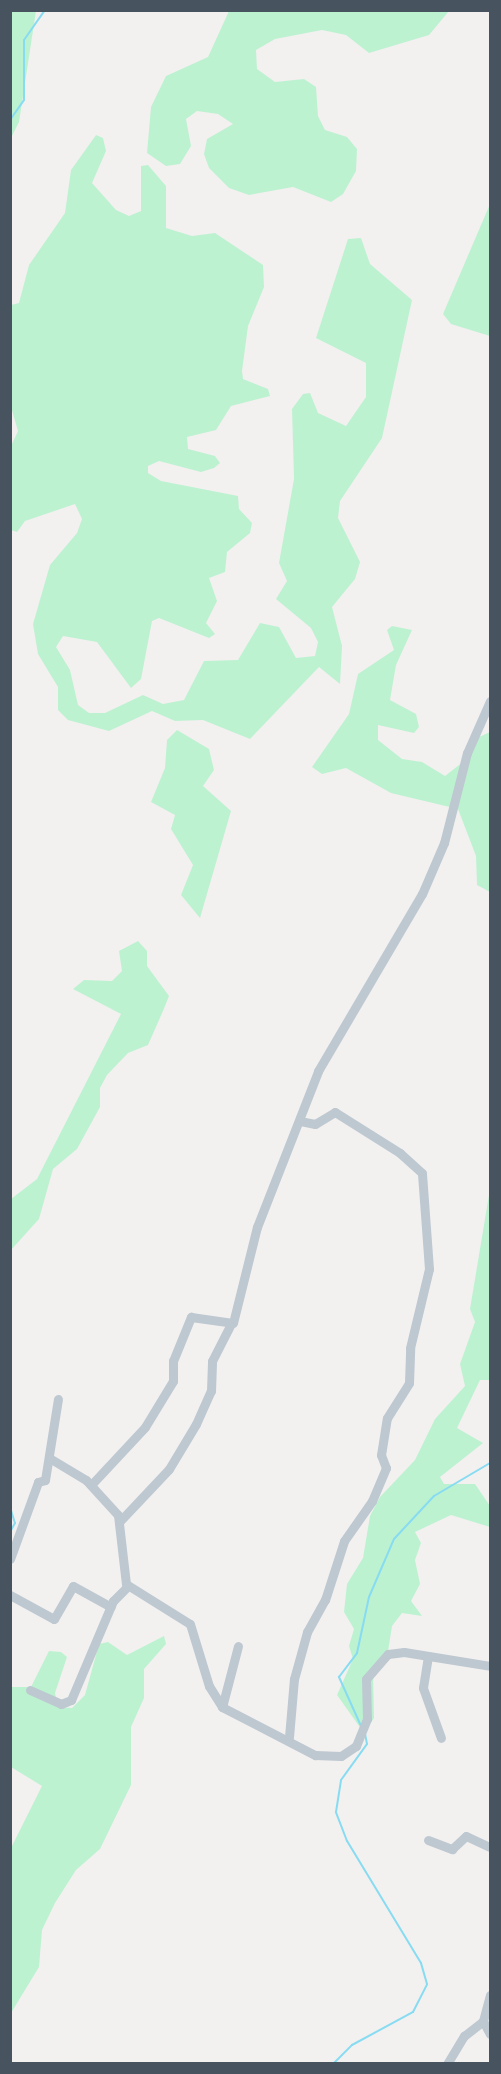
<!DOCTYPE html>
<html>
<head>
<meta charset="utf-8">
<style>
  body { margin:0 }
  #map { position:relative; width:501px; height:2074px; overflow:hidden; background:#f3f0f0; font-family:"Varela Round",sans-serif }
  div>[style] { position:absolute }
  .green>* { inset:0; background:#bdf2d1 }
  .stream>* { height:2px; margin:-1px; padding:0 1px; transform-origin:1px; border-radius:1px; background:#87dcf2 }
  .minor>* { height:9px; margin:-4.5px; padding:0 4.5px; transform-origin:4.5px; border-radius:4.5px; background:#bdc8d0 }
  span { translate:-50% -50%; white-space:nowrap; text-align:center; line-height:1.15; -webkit-text-stroke:5px #fff; paint-order:stroke }
  .frame { position:absolute; inset:0; border:12px solid #47545f; pointer-events:none }
</style>
</head>
<body>
<div id="map">
  <div class="green">
    <i style="clip-path:polygon(11px 10px,36px 11px,19px 122px,11px 138px)"></i>
    <i style="clip-path:polygon(229px 11px,229px 10px,449px 11px,429px 35px,369px 53px,346px 35px,322px 30px,275px 39px,256px 50px,257px 69px,275px 82px,304px 79px,316px 87px,318px 116px,325px 130px,347px 137px,357px 149px,356px 171px,343px 194px,331px 202px,293px 187px,249px 195px,229px 188px,209px 168px,204px 154px,207px 139px,233px 124px,218px 114px,197px 111px,186px 119px,191px 146px,180px 164px,166px 166px,147px 153px,151px 107px,166px 76px,208px 57px)"></i>
    <i style="clip-path:polygon(96px 135px,103px 138px,106px 151px,92px 183px,116px 210px,129px 216px,141px 211px,141px 166px,148px 165px,166px 186px,166px 228px,192px 236px,215px 233px,263px 265px,264px 287px,248px 326px,242px 371px,243px 379px,268px 389px,270px 396px,231px 406px,216px 430px,187px 437px,188px 449px,215px 456px,220px 463px,214px 468px,201px 472px,159px 461px,148px 466px,148px 473px,161px 481px,238px 496px,239px 509px,252px 523px,250px 533px,227px 552px,225px 572px,209px 578px,217px 601px,206px 623px,215px 634px,209px 638px,159px 618px,152px 621px,141px 679px,131px 688px,97px 642px,63px 636px,56px 647px,70px 670px,78px 705px,89px 713px,105px 713px,143px 695px,163px 704px,184px 700px,204px 661px,238px 660px,260px 623px,279px 627px,296px 658px,315px 656px,318px 642px,311px 628px,276px 599px,287px 581px,279px 563px,294px 479px,292px 409px,303px 394px,310px 393px,318px 413px,346px 426px,366px 397px,366px 363px,316px 338px,348px 239px,361px 238px,370px 264px,412px 300px,382px 438px,340px 501px,338px 518px,360px 562px,355px 579px,332px 607px,342px 646px,340px 684px,319px 667px,250px 739px,203px 720px,175px 721px,152px 711px,109px 731px,68px 720px,58px 710px,58px 687px,38px 654px,33px 624px,50px 565px,77px 533px,82px 519px,75px 504px,25px 521px,17px 532px,11px 530px,11px 446px,18px 431px,11px 407px,11px 305px,19px 303px,29px 265px,65px 213px,71px 170px)"></i>
    <i style="clip-path:polygon(490px 204px,490px 336px,451px 324px,443px 314px)"></i>
    <i style="clip-path:polygon(392px 626px,412px 630px,396px 665px,390px 700px,416px 714px,419px 727px,414px 733px,378px 725px,378px 740px,402px 759px,422px 762px,445px 776px,468px 758px,477px 738px,490px 732px,490px 892px,477px 885px,476px 856px,458px 809px,391px 793px,346px 768px,322px 774px,312px 767px,349px 714px,358px 674px,394px 650px,387px 630px)"></i>
    <i style="clip-path:polygon(177px 730px,209px 749px,214px 770px,203px 786px,231px 811px,200px 918px,181px 895px,193px 865px,171px 829px,175px 815px,151px 802px,165px 768px,167px 740px)"></i>
    <i style="clip-path:polygon(138px 941px,147px 951px,147px 966px,169px 996px,163px 1011px,148px 1045px,128px 1053px,107px 1075px,100px 1088px,100px 1107px,77px 1149px,53px 1169px,39px 1219px,11px 1250px,11px 1199px,37px 1179px,121px 1014px,73px 989px,84px 980px,112px 981px,122px 971px,119px 951px)"></i>
    <i style="clip-path:polygon(490px 1189px,490px 1380px,480px 1380px,457px 1428px,483px 1443px,440px 1477px,444px 1484px,475px 1484px,490px 1506px,490px 1527px,451px 1515px,415px 1532px,421px 1543px,415px 1560px,420px 1584px,411px 1601px,422px 1616px,402px 1613px,392px 1626px,387px 1658px,373px 1674px,374px 1718px,364px 1733px,337px 1695px,353px 1659px,349px 1646px,354px 1629px,344px 1612px,347px 1584px,363px 1558px,370px 1516px,380px 1497px,415px 1460px,435px 1419px,465px 1386px,460px 1364px,475px 1322px,470px 1309px)"></i>
    <i style="clip-path:polygon(164px 1636px,166px 1644px,144px 1669px,144px 1698px,131px 1727px,131px 1785px,100px 1849px,76px 1870px,55px 1903px,42px 1930px,39px 1967px,11px 2013px,11px 1848px,42px 1786px,11px 1767px,11px 1687px,31px 1687px,49px 1651px,61px 1652px,67px 1657px,55px 1693px,58px 1707px,72px 1708px,85px 1695px,99px 1644px,108px 1642px,127px 1655px)"></i>
  </div>
  <div class="stream">
    <i style="left:10px;top:120px;width:24px;rotate:-55deg"></i>
    <i style="left:24px;top:100px;width:60px;rotate:-90deg"></i>
    <i style="left:24px;top:40px;width:37px;rotate:-55deg"></i>
    <i style="left:10px;top:1395px;width:13px;rotate:90deg"></i>
    <i style="left:10px;top:1507px;width:17px;rotate:73deg"></i>
    <i style="left:15px;top:1523px;width:10px;rotate:119deg"></i>
    <i style="left:361px;top:1726px;width:54px;rotate:-114.2deg"></i>
    <i style="left:339px;top:1677px;width:30px;rotate:-53deg"></i>
    <i style="left:357px;top:1653px;width:57px;rotate:-77.9deg"></i>
    <i style="left:369px;top:1597px;width:63px;rotate:-66.7deg"></i>
    <i style="left:394px;top:1539px;width:59px;rotate:-47.1deg"></i>
    <i style="left:434px;top:1496px;width:65px;rotate:-30.5deg"></i>
    <i style="left:333px;top:2064px;width:27px;rotate:-45deg"></i>
    <i style="left:352px;top:2045px;width:69px;rotate:-28.4deg"></i>
    <i style="left:413px;top:2012px;width:31px;rotate:-63deg"></i>
    <i style="left:427px;top:1984px;width:22px;rotate:-106deg"></i>
    <i style="left:421px;top:1963px;width:143px;rotate:-121.2deg"></i>
    <i style="left:347px;top:1841px;width:31px;rotate:-111deg"></i>
    <i style="left:336px;top:1812px;width:32px;rotate:-81deg"></i>
    <i style="left:341px;top:1780px;width:44px;rotate:-54.2deg"></i>
    <i style="left:367px;top:1744px;width:10px;rotate:-101deg"></i>
  </div>
  <div class="minor">
    <i style="left:51px;top:1459px;width:41px;rotate:31deg"></i>
    <i style="left:86px;top:1480px;width:47px;rotate:47.6deg"></i>
    <i style="left:118px;top:1515px;width:69px;rotate:83.4deg"></i>
    <i style="left:126px;top:1584px;width:75px;rotate:32deg"></i>
    <i style="left:190px;top:1624px;width:65px;rotate:73deg"></i>
    <i style="left:209px;top:1686px;width:25px;rotate:58deg"></i>
    <i style="left:222px;top:1707px;width:105px;rotate:27.3deg"></i>
    <i style="left:315px;top:1755px;width:26px;rotate:2deg"></i>
    <i style="left:341px;top:1756px;width:18px;rotate:-34deg"></i>
    <i style="left:356px;top:1746px;width:29px;rotate:-68deg"></i>
    <i style="left:367px;top:1719px;width:40px;rotate:-91.4deg"></i>
    <i style="left:366px;top:1679px;width:33px;rotate:-49deg"></i>
    <i style="left:388px;top:1654px;width:16px;rotate:-7deg"></i>
    <i style="left:404px;top:1652px;width:87px;rotate:9.2deg"></i>
    <i style="left:91px;top:1485px;width:79px;rotate:-47deg"></i>
    <i style="left:145px;top:1427px;width:54px;rotate:-58.7deg"></i>
    <i style="left:173px;top:1381px;width:20px;rotate:-90deg"></i>
    <i style="left:173px;top:1361px;width:48px;rotate:-67.8deg"></i>
    <i style="left:191px;top:1317px;width:42px;rotate:8.1deg"></i>
    <i style="left:233px;top:1323px;width:99px;rotate:-76deg"></i>
    <i style="left:257px;top:1227px;width:168px;rotate:-68.6deg"></i>
    <i style="left:318px;top:1071px;width:205px;rotate:-59.6deg"></i>
    <i style="left:422px;top:894px;width:56px;rotate:-66.7deg"></i>
    <i style="left:444px;top:843px;width:93px;rotate:-75.7deg"></i>
    <i style="left:467px;top:753px;width:57px;rotate:-66.1deg"></i>
    <i style="left:120px;top:1521px;width:71px;rotate:-46.7deg"></i>
    <i style="left:169px;top:1469px;width:52px;rotate:-59deg"></i>
    <i style="left:196px;top:1424px;width:36px;rotate:-66deg"></i>
    <i style="left:211px;top:1391px;width:30px;rotate:-88deg"></i>
    <i style="left:212px;top:1361px;width:39px;rotate:-63deg"></i>
    <i style="left:10px;top:1559px;width:82px;rotate:-70deg"></i>
    <i style="left:38px;top:1482px;width:7px;rotate:-16deg"></i>
    <i style="left:45px;top:1480px;width:82px;rotate:-80.9deg"></i>
    <i style="left:10px;top:1595px;width:50px;rotate:28.6deg"></i>
    <i style="left:54px;top:1619px;width:38px;rotate:-60deg"></i>
    <i style="left:73px;top:1586px;width:43px;rotate:28.9deg"></i>
    <i style="left:428px;top:1656px;width:32px;rotate:99deg"></i>
    <i style="left:423px;top:1688px;width:53px;rotate:70.2deg"></i>
    <i style="left:30px;top:1690px;width:34px;rotate:24deg"></i>
    <i style="left:61px;top:1704px;width:11px;rotate:-22deg"></i>
    <i style="left:71px;top:1700px;width:108px;rotate:-67deg"></i>
    <i style="left:113px;top:1601px;width:21px;rotate:-45deg"></i>
    <i style="left:222px;top:1707px;width:63px;rotate:-75.3deg"></i>
    <i style="left:289px;top:1737px;width:58px;rotate:-85.1deg"></i>
    <i style="left:294px;top:1679px;width:49px;rotate:-74.5deg"></i>
    <i style="left:307px;top:1632px;width:37px;rotate:-61deg"></i>
    <i style="left:325px;top:1600px;width:62px;rotate:-72.1deg"></i>
    <i style="left:344px;top:1541px;width:49px;rotate:-55deg"></i>
    <i style="left:372px;top:1501px;width:36px;rotate:-67deg"></i>
    <i style="left:386px;top:1468px;width:14px;rotate:-111deg"></i>
    <i style="left:381px;top:1455px;width:37px;rotate:-81deg"></i>
    <i style="left:387px;top:1418px;width:41px;rotate:-57.8deg"></i>
    <i style="left:409px;top:1383px;width:35px;rotate:-88deg"></i>
    <i style="left:410px;top:1348px;width:81px;rotate:-76.5deg"></i>
    <i style="left:429px;top:1269px;width:96px;rotate:-94.2deg"></i>
    <i style="left:422px;top:1173px;width:30px;rotate:-138deg"></i>
    <i style="left:400px;top:1153px;width:77px;rotate:-147.8deg"></i>
    <i style="left:335px;top:1112px;width:23px;rotate:149deg"></i>
    <i style="left:315px;top:1124px;width:16px;rotate:-169deg"></i>
    <i style="left:428px;top:1840px;width:26px;rotate:21deg"></i>
    <i style="left:452px;top:1849px;width:19px;rotate:-43deg"></i>
    <i style="left:466px;top:1836px;width:26px;rotate:25deg"></i>
    <i style="left:483px;top:2021px;width:15px;rotate:62deg"></i>
    <i style="left:447px;top:2064px;width:33px;rotate:-59deg"></i>
    <i style="left:464px;top:2036px;width:24px;rotate:-38deg"></i>
    <i style="left:483px;top:2021px;width:27px;rotate:-75deg"></i>
  </div>
  <div class="frame"></div>
</div>
</body>
</html>
